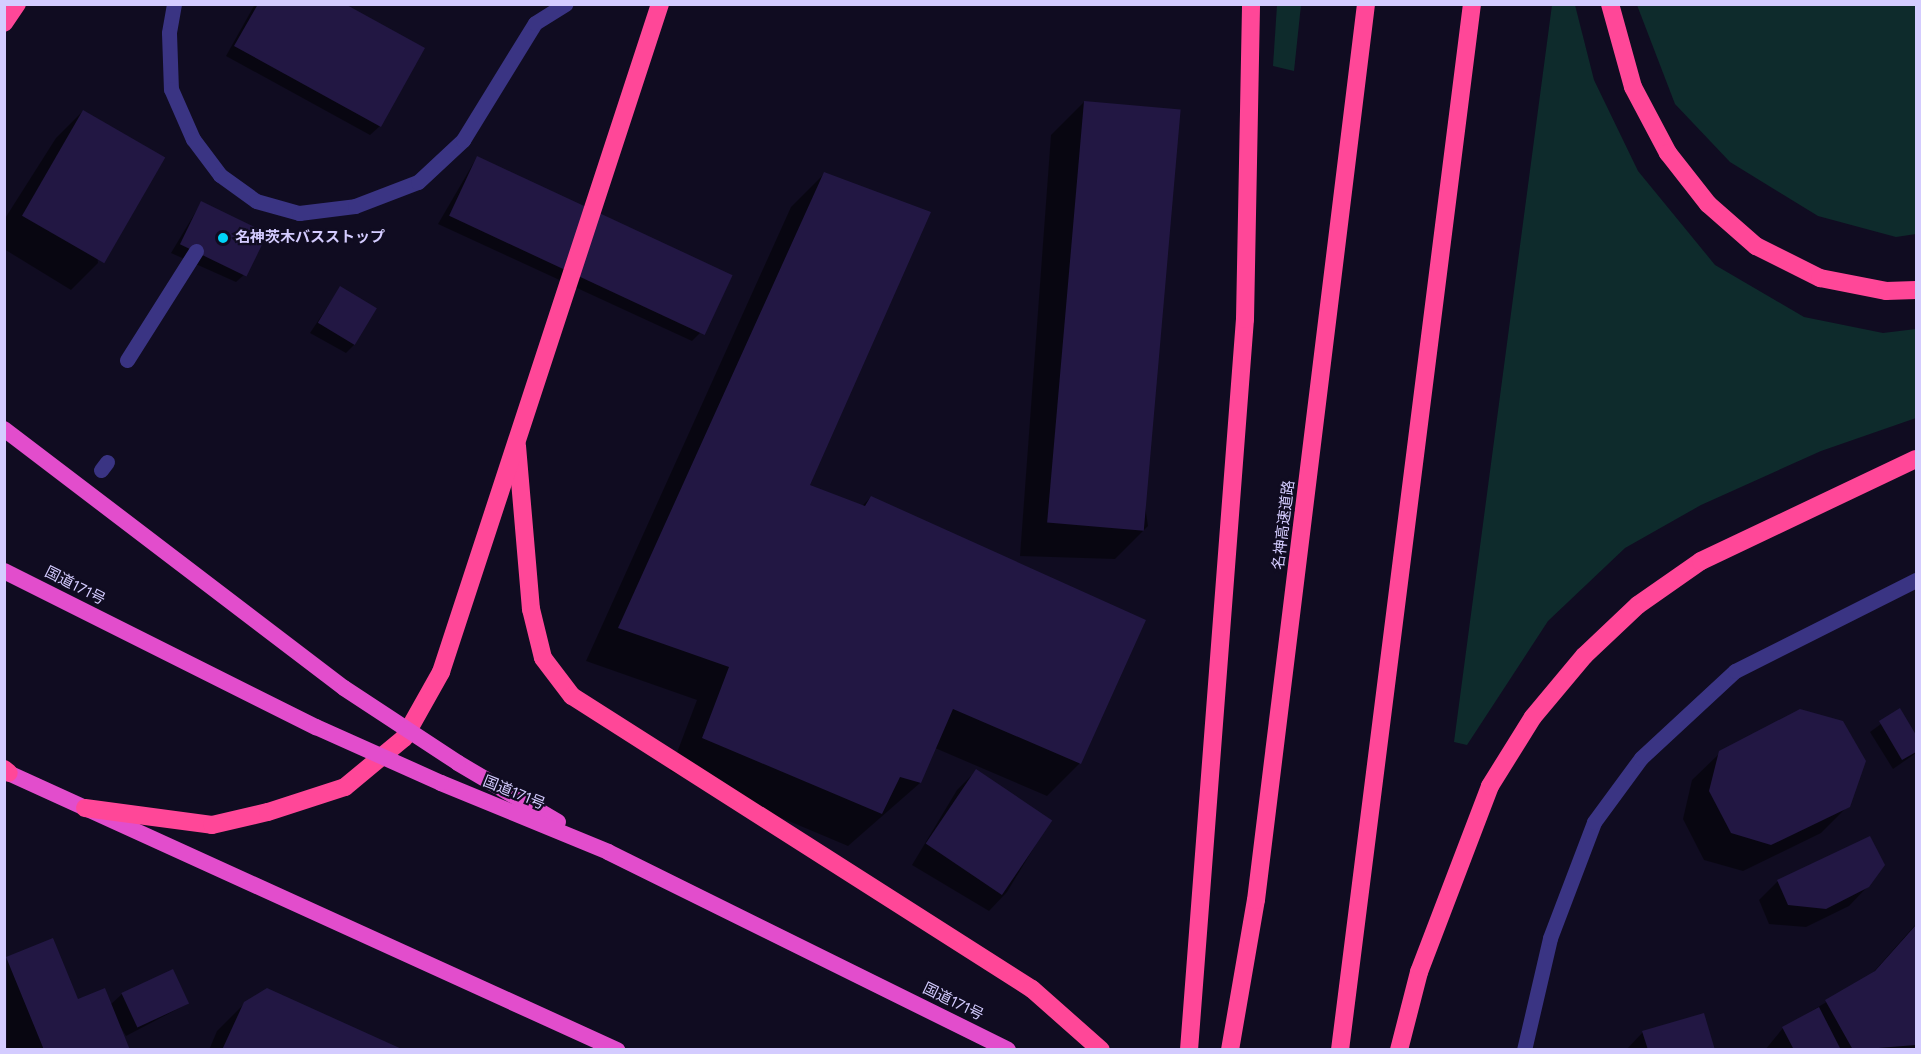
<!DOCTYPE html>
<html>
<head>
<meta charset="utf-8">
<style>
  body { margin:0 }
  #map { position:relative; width:1921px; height:1054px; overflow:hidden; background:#100c21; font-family:Figtree,"Noto Sans JP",sans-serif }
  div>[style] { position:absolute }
  .green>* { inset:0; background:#0e2b2c }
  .shadow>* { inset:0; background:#0007 }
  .building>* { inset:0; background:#221743; transform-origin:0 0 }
  .service>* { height:15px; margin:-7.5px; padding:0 7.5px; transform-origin:7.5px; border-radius:7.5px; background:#3a3483 }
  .pedestrian>* { height:15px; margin:-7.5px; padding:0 7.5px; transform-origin:7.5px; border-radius:7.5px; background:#3a3483 }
  .tertiary>* { height:15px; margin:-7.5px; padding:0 7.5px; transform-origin:7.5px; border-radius:7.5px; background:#3a3483 }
  .trunk>* { height:16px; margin:-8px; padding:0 8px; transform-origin:8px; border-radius:8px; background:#e24dcc }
  .motorway>* { height:18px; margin:-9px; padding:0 9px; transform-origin:9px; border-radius:9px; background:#ff4798 }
  .trunk-bridge>* { height:16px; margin:-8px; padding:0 8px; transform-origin:8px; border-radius:8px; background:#e24dcc }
  .dots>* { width:16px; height:16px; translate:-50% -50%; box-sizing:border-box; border:3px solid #100c21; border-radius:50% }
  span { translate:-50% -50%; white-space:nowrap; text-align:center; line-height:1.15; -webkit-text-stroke:4.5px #100c21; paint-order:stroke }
  .poi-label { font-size:15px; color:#d4ccff; font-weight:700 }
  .left { translate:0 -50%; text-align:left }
  .street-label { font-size:15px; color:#d4ccff }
  .frame { position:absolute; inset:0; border:6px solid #d4ccff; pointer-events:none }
</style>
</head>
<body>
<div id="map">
  <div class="green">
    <i style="clip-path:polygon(1277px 5px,1301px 5px,1294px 71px,1273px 66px)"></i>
    <i style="clip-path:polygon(1552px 5px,1575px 5px,1594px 80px,1638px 171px,1715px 265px,1804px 317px,1883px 333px,1916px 329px,1916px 418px,1821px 451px,1701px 505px,1625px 548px,1548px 621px,1467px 745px,1454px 742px)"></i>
    <i style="clip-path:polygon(1637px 5px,1916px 5px,1916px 234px,1896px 237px,1818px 216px,1730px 162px,1675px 104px)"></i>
  </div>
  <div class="shadow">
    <i style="clip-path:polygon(255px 4px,342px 4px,380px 126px,370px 135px,226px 56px)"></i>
    <i style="clip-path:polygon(1084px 102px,1148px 526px,1115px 559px,1020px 556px,1051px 135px)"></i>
    <i style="clip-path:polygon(83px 111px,98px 263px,71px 290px,4px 249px,4px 220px,56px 138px)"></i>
    <i style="clip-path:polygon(477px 157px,701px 332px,692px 341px,438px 224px)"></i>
    <i style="clip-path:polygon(824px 174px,808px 485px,862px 506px,871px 497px,1080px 763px,1047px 796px,935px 748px,920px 783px,848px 846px,670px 771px,697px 700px,586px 661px,791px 207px)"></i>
    <i style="clip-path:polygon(201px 203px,246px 273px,236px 282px,171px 253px)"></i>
    <i style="clip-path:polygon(340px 288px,355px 344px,346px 353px,310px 333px)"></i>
    <i style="clip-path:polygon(1900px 710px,1916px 738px,1916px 753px,1893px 769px,1870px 732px)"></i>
    <i style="clip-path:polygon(1720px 753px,1848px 806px,1821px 833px,1743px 871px,1704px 860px,1683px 819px,1692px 780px)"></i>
    <i style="clip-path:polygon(976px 771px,1050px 821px,1007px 892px,989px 911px,912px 865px,957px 790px)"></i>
    <i style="clip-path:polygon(1778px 881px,1868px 886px,1849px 906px,1806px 927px,1769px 924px,1759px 900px)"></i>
    <i style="clip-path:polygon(1916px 924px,1916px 1050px,1765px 1050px,1783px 1028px,1870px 976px)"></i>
    <i style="clip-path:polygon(7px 958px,77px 1001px,110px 1005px,122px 994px,173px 971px,187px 1004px,126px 1036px,117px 1021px,128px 1050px,7px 1050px)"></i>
    <i style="clip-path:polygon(245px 1003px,400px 1050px,209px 1050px,217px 1031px)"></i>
    <i style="clip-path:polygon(1643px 1032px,1713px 1050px,1626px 1050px)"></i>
  </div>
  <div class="building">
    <i style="clip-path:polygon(258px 4px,345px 4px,425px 48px,381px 127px,234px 46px)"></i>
    <i style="left:1084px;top:101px;width:97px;height:423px;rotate:5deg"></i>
    <i style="left:83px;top:110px;width:95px;height:122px;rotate:30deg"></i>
    <i style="left:477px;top:156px;width:282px;height:66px;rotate:25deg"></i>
    <i style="clip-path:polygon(824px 172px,931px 212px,810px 485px,865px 506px,871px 496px,1146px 620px,1081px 764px,953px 709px,921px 783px,900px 777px,882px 814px,702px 738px,729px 667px,618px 628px)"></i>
    <i style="left:201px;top:201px;width:74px;height:48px;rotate:26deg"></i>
    <i style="left:340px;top:286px;width:43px;height:43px;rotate:31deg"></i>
    <i style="clip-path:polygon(1900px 708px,1916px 735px,1916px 752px,1902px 760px,1879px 721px)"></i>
    <i style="clip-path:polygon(1800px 709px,1843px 721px,1866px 761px,1850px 807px,1771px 845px,1731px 833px,1709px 791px,1719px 751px)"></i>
    <i style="left:976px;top:769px;width:92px;height:90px;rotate:34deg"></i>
    <i style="clip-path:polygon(1870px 836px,1885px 865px,1869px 887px,1826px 909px,1788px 905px,1777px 880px)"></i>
    <i style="clip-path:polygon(1916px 925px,1916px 1045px,1853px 1050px,1825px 1000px,1875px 971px)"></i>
    <i style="clip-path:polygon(53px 938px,78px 999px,105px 988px,130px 1050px,44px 1050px,6px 957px)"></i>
    <i style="left:173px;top:969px;width:38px;height:57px;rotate:65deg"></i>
    <i style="clip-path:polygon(267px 988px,404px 1050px,222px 1050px,244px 1002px)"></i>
    <i style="clip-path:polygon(1819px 1007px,1841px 1050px,1794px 1050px,1782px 1027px)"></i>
    <i style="clip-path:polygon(1704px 1013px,1715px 1050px,1648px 1050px,1642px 1031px)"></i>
  </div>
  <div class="service">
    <i style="left:174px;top:4px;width:29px;rotate:100deg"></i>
    <i style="left:169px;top:33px;width:56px;rotate:88deg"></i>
    <i style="left:171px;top:89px;width:55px;rotate:66.3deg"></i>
    <i style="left:193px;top:139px;width:45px;rotate:53.1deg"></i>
    <i style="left:220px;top:175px;width:44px;rotate:35.8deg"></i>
    <i style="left:256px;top:201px;width:45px;rotate:15.6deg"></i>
    <i style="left:299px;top:213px;width:56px;rotate:-7.1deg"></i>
    <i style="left:355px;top:206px;width:67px;rotate:-20.9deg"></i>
    <i style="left:418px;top:182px;width:62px;rotate:-43deg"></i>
    <i style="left:463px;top:140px;width:137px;rotate:-58.4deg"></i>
    <i style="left:535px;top:23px;width:36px;rotate:-32deg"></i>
  </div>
  <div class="pedestrian">
    <i style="left:127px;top:360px;width:129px;rotate:-57.7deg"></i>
    <i style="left:101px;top:470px;width:10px;rotate:-53deg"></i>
  </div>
  <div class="tertiary">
    <i style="left:1524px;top:1050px;width:115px;rotate:-76.9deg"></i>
    <i style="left:1550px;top:938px;width:124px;rotate:-69.2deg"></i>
    <i style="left:1594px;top:822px;width:79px;rotate:-53.7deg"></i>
    <i style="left:1641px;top:758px;width:128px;rotate:-42.8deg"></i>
    <i style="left:1735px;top:671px;width:203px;rotate:-26.7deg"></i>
  </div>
  <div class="trunk">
    <i style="left:4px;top:429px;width:427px;rotate:37.3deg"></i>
    <i style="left:4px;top:571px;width:349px;rotate:26.6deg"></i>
    <i style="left:458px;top:763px;width:116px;rotate:30.5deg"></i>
    <i style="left:4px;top:771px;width:674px;rotate:24.47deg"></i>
    <i style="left:441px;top:783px;width:181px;rotate:22.4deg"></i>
    <i style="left:608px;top:852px;width:446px;rotate:26.3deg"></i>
  </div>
  <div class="motorway">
    <i style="left:1610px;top:4px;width:86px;rotate:74.5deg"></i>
    <i style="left:1633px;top:87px;width:75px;rotate:62.1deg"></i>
    <i style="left:1668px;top:153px;width:65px;rotate:51.9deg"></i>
    <i style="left:1708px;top:204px;width:64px;rotate:41.2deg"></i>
    <i style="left:1756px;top:246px;width:72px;rotate:26.6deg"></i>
    <i style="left:1820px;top:278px;width:67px;rotate:11.1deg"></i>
    <i style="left:1886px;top:291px;width:30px;rotate:-2deg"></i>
    <i style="left:4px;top:23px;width:23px;rotate:-56deg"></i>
    <i style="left:517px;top:446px;width:164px;rotate:85.1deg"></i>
    <i style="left:531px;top:609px;width:50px;rotate:76.2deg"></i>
    <i style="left:543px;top:658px;width:48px;rotate:52.7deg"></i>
    <i style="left:572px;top:696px;width:545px;rotate:32.5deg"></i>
    <i style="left:1032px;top:989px;width:92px;rotate:41.5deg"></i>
    <i style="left:4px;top:769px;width:6px;rotate:39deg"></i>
    <i style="left:85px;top:808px;width:128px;rotate:7.6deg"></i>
    <i style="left:212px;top:825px;width:57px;rotate:-13.1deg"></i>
    <i style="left:268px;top:812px;width:81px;rotate:-18deg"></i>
    <i style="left:345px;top:787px;width:77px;rotate:-39.7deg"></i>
    <i style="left:404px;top:738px;width:76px;rotate:-60.7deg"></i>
    <i style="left:441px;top:672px;width:703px;rotate:-71.85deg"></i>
    <i style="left:1189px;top:1050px;width:733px;rotate:-85.62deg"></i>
    <i style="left:1245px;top:319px;width:315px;rotate:-88.9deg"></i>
    <i style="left:1230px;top:1050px;width:152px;rotate:-80.2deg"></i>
    <i style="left:1256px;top:900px;width:903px;rotate:-83deg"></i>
    <i style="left:1340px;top:1050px;width:1054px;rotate:-82.81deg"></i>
    <i style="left:1399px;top:1050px;width:81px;rotate:-75.6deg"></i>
    <i style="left:1419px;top:972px;width:199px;rotate:-69.1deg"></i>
    <i style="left:1490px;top:786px;width:81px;rotate:-58.1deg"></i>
    <i style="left:1533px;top:717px;width:80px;rotate:-50.1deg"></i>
    <i style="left:1584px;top:656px;width:74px;rotate:-43.4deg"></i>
    <i style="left:1638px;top:605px;width:77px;rotate:-34.9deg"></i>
    <i style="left:1701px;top:561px;width:238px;rotate:-25.4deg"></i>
  </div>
  <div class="trunk-bridge">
    <i style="left:344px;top:688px;width:136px;rotate:33.3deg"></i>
    <i style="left:316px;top:727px;width:137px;rotate:24.1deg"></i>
  </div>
  <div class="dots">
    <i style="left:223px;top:238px;background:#00d4f7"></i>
  </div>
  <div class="poi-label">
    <span class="left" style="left:235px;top:238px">名神茨木バスストップ</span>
  </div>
  <div class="street-label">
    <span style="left:1284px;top:525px;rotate:-83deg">名神高速道路</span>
    <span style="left:75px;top:586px;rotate:27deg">国道171号</span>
    <span style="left:514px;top:793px;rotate:22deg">国道171号</span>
    <span style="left:953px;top:1002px;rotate:26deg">国道171号</span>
  </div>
  <div class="frame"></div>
</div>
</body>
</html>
